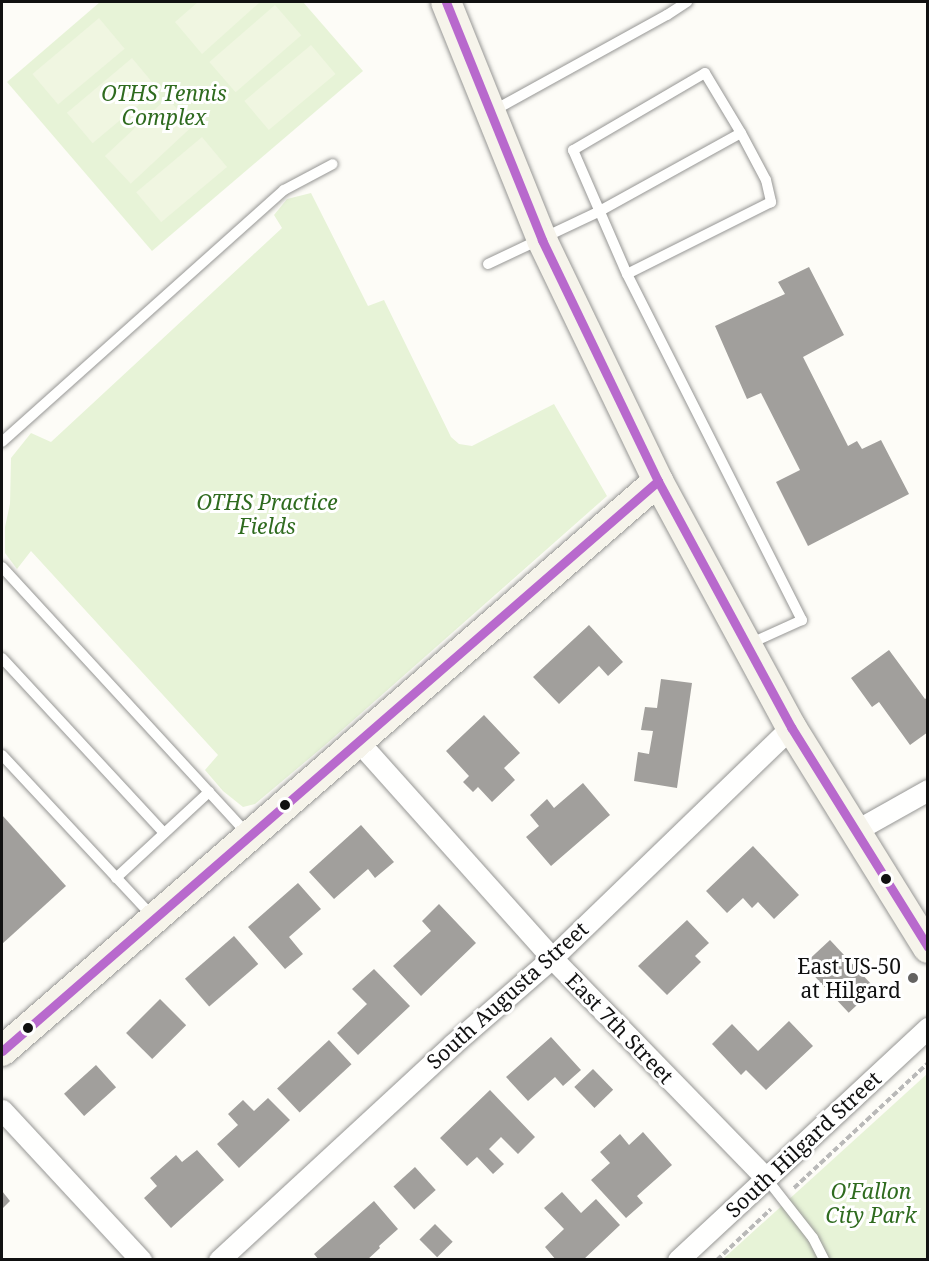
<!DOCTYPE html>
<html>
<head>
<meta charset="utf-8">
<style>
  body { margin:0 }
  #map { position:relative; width:929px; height:1261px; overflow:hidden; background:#fdfcf7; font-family:"Noto Serif",serif }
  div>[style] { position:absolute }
  .green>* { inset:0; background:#e7f3d7 }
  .pitch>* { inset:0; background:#f0f6e1; transform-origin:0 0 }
  .building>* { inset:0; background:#a19f9c; transform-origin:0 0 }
  .path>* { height:4px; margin-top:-2px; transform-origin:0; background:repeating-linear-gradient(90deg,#b9b9b8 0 6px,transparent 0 9px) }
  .roads { filter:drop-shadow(0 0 2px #979795) drop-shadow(0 0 2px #979795) }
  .lane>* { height:10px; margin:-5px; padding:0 5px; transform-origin:5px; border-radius:5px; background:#fffffe }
  .street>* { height:21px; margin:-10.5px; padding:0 10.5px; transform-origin:10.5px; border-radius:10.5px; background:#fffffe }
  .secondary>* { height:30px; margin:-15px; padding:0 15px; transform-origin:15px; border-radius:15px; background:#f6f4eb }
  .bus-1>* { height:9px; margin:-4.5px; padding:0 4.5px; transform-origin:4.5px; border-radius:4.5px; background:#b869cd }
  .dots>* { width:16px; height:16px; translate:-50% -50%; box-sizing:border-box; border:3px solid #fff; border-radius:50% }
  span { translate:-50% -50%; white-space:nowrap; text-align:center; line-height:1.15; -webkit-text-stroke:6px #fff; paint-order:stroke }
  .park-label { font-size:21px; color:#2f6b1f; font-style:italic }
  .poi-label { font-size:21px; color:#111 }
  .right { translate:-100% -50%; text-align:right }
  .street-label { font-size:21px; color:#111 }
  .frame { position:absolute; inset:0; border:3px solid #111; pointer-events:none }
</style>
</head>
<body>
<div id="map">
  <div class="green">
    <i style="clip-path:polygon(100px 2px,303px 2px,363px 71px,152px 251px,7px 82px)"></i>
    <i style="clip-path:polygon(311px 193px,368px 306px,384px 300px,451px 437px,459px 444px,472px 446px,554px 404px,607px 496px,324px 746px,255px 804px,243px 807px,223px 791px,205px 770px,218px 755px,31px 551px,17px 569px,5px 553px,5px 527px,10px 504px,11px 458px,31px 433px,51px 442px,282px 228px,274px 215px,287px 199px)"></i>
    <i style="clip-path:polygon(927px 1074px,927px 1259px,723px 1259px)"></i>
  </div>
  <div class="pitch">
    <i style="clip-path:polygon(198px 2px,260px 2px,202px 54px,175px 22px)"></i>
    <i style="left:275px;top:5px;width:40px;height:87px;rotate:49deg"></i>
    <i style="left:99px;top:18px;width:40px;height:87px;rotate:50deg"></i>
    <i style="left:311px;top:45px;width:38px;height:87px;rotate:50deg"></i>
    <i style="left:132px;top:58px;width:40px;height:85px;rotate:50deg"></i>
    <i style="left:167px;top:98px;width:38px;height:85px;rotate:47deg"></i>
    <i style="left:202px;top:137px;width:39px;height:86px;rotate:50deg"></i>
  </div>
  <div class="building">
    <i style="clip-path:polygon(809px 267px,844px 335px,803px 357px,848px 446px,857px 441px,862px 449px,881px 440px,909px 494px,808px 546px,776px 482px,800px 470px,761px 393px,747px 399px,715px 326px,785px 294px,778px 282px)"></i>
    <i style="clip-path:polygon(589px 625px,623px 662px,608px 676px,599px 666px,559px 704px,533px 677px)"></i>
    <i style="clip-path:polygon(889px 650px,925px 699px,928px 697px,928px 732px,910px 745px,879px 702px,872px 707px,851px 678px)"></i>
    <i style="clip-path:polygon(661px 679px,692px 683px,677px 788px,634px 781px,638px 752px,649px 754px,653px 731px,641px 730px,645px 707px,657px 708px)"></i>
    <i style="clip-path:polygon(484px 715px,520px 753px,504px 768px,515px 780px,492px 802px,478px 787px,473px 792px,463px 782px,469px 776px,446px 751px)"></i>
    <i style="clip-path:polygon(583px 783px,610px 815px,551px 866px,526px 837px,539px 826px,530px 815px,547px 799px,554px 808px)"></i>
    <i style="clip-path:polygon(2px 815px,66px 886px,2px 944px)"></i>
    <i style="clip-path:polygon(361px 825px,394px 862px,375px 878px,368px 869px,334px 899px,309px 872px)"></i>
    <i style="clip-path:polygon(753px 846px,799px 895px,774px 919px,758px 902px,752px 908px,743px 898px,727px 913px,706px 891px)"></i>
    <i style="clip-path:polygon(298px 883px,321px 909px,289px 937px,303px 954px,285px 969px,248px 927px)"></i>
    <i style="clip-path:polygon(439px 904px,476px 943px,421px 996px,393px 966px,431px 931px,422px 921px)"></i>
    <i style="clip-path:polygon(687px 920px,709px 943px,695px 956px,701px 962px,667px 995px,638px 966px)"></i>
    <i style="left:234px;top:936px;width:37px;height:65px;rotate:49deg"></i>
    <i style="left:830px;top:940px;width:66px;height:36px;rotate:47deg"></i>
    <i style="clip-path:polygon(374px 969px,410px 1006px,358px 1055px,337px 1033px,367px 1004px,352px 989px)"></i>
    <i style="left:160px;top:999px;width:37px;height:48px;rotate:45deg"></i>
    <i style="clip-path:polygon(789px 1021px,813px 1046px,766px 1090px,746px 1070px,741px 1075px,712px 1044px,732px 1024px,758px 1051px)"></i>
    <i style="clip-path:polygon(551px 1037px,581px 1070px,563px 1086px,555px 1077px,528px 1101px,506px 1077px)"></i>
    <i style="left:329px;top:1040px;width:33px;height:71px;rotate:47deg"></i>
    <i style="left:96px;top:1065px;width:30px;height:43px;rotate:48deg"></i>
    <i style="left:593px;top:1069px;width:29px;height:26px;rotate:46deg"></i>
    <i style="clip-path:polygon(490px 1090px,535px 1137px,518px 1154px,501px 1137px,489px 1149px,504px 1164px,493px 1174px,477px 1157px,467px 1166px,440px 1138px)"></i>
    <i style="clip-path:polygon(268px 1098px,290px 1120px,239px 1168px,217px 1144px,238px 1125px,228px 1114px,243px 1100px,254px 1111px)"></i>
    <i style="clip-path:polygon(643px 1132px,672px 1165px,637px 1196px,643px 1203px,626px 1218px,591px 1180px,610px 1163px,600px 1152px,620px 1134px,629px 1145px)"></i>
    <i style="clip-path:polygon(197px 1150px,224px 1180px,171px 1228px,144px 1198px,157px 1186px,150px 1178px,176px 1155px,182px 1162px)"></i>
    <i style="left:415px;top:1167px;width:31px;height:29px;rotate:48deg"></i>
    <i style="clip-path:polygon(2px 1191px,10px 1201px,2px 1209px)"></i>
    <i style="clip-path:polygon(562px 1192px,581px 1213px,596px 1199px,620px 1225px,583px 1260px,556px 1260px,545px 1247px,564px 1229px,544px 1208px)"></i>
    <i style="clip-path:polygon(374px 1201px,398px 1229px,379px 1246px,380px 1248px,367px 1260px,319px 1260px,314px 1254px)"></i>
    <i style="left:435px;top:1224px;width:25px;height:22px;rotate:45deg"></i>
  </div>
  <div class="path">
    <i style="left:794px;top:1188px;width:183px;rotate:-43deg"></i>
    <i style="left:717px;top:1260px;width:74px;rotate:-43.4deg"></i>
  </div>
  <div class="roads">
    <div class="lane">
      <i style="left:491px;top:112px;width:201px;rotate:-28.9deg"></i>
      <i style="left:667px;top:15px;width:24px;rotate:-33deg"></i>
      <i style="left:741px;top:133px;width:70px;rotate:-121deg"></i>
      <i style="left:705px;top:73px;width:153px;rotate:149.7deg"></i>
      <i style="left:573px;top:150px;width:135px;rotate:66.5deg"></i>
      <i style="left:627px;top:274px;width:388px;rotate:63.2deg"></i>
      <i style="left:802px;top:620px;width:60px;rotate:155.6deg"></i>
      <i style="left:488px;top:264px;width:122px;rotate:-25.3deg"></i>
      <i style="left:598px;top:212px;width:163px;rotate:-28.9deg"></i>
      <i style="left:741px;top:133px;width:53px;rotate:62deg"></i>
      <i style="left:766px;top:180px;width:23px;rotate:77deg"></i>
      <i style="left:771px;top:202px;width:161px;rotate:153.4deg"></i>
      <i style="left:2px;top:442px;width:378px;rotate:-41.8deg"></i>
      <i style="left:284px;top:190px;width:55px;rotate:-28deg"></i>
      <i style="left:2px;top:567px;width:365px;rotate:47.4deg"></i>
      <i style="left:2px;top:658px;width:238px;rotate:47.2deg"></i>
      <i style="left:2px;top:755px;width:221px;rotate:47deg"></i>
      <i style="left:116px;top:878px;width:127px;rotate:-42.8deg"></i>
      <i style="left:766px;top:1178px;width:76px;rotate:51.9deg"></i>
      <i style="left:813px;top:1238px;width:25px;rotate:63deg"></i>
    </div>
    <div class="street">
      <i style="left:358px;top:741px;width:291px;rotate:48.2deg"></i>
      <i style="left:552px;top:958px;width:307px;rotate:45.8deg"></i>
      <i style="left:855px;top:831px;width:84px;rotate:-29.3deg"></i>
      <i style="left:2px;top:1110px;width:205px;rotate:47.2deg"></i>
      <i style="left:219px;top:1260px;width:318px;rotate:-42.7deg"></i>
      <i style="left:453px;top:1044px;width:131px;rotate:-41deg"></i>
      <i style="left:552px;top:958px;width:332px;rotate:-44deg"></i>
      <i style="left:678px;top:1260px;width:341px;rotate:-42.9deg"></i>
    </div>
    <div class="secondary">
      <i style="left:446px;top:2px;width:257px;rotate:68deg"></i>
      <i style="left:542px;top:240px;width:267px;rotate:64.3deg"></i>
      <i style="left:658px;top:481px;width:280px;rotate:61.6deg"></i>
      <i style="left:791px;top:727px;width:260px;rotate:58.2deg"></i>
      <i style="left:2px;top:1051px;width:869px;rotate:-40.99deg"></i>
    </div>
  </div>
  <div class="bus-1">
    <i style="left:446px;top:2px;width:257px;rotate:68deg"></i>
    <i style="left:542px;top:240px;width:267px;rotate:64.3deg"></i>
    <i style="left:658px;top:481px;width:280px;rotate:61.6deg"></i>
    <i style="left:791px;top:727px;width:259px;rotate:58.1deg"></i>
    <i style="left:2px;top:1051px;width:869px;rotate:-40.99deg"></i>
  </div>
  <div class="dots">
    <i style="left:285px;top:805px;background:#111"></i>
    <i style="left:886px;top:879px;background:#111"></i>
    <i style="left:913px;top:978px;background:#646362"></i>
    <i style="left:28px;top:1028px;background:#111"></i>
  </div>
  <div class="park-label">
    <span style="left:164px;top:105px">OTHS Tennis<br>Complex</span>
    <span style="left:267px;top:514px">OTHS Practice<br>Fields</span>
    <span style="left:871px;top:1203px">O'Fallon<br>City Park</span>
  </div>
  <div class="poi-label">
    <span class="right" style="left:901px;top:978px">East US-50<br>at Hilgard</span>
  </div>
  <div class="street-label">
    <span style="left:507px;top:995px;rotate:-42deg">South Augusta Street</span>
    <span style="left:620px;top:1028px;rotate:46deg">East 7th Street</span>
    <span style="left:803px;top:1144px;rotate:-43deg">South Hilgard Street</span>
  </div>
  <div class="frame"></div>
</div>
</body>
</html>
